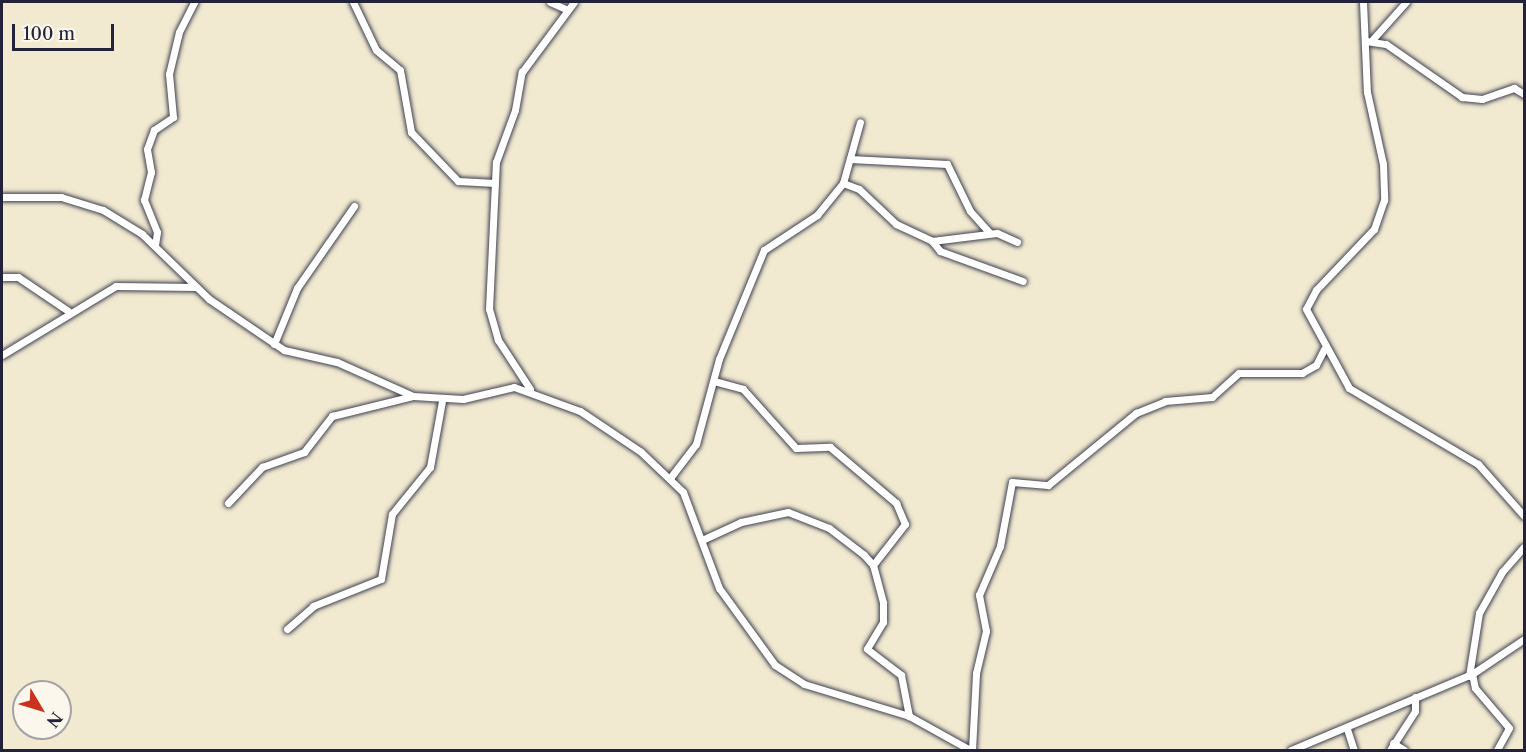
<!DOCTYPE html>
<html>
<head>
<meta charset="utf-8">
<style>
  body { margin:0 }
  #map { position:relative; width:1526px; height:752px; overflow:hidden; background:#f1ead1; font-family:"Libre Caslon Text",serif }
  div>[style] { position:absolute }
  .roads { filter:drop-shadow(0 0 2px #414052) drop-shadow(0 0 2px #414052) }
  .minor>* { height:7px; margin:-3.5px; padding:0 3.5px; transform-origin:3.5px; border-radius:3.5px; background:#fff }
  span { translate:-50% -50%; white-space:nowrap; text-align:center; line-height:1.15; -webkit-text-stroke:4.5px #fbf7ec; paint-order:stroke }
  .frame { position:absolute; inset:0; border:3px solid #22223b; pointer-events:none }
  .north { position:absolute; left:12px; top:680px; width:60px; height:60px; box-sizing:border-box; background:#fbf7ec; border:2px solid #a4a2a5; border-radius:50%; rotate:128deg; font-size:16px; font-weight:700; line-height:24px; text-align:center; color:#22223b }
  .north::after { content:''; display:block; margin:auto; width:21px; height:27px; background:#c8321e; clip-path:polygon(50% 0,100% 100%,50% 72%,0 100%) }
  .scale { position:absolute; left:12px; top:24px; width:102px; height:27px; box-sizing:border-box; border:3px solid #22223b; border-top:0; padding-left:8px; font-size:18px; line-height:21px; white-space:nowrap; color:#22223b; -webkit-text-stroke:4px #fbf7ec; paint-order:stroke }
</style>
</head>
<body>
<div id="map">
  <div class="roads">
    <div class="minor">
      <i style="left:353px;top:2px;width:53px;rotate:64.4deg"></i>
      <i style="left:376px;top:50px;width:31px;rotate:40deg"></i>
      <i style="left:400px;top:70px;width:63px;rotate:79.9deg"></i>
      <i style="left:411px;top:132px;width:68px;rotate:46.2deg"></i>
      <i style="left:458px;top:181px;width:37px;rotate:3deg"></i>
      <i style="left:550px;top:2px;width:17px;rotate:24deg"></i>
      <i style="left:1363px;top:2px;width:90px;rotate:87.5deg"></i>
      <i style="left:1367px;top:92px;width:74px;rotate:77.5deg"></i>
      <i style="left:1383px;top:164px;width:36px;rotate:88deg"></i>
      <i style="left:1384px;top:200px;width:31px;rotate:109deg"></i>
      <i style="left:1374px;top:229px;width:84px;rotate:133.6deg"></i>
      <i style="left:1316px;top:290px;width:21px;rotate:118deg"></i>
      <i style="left:1306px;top:309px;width:90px;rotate:61.4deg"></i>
      <i style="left:1349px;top:388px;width:150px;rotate:30.5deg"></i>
      <i style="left:1478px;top:464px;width:69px;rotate:48.5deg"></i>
      <i style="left:1372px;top:40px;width:51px;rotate:-48.2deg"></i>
      <i style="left:1366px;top:41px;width:20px;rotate:9deg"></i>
      <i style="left:1386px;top:44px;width:93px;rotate:34.9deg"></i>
      <i style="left:1462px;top:97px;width:20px;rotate:6deg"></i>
      <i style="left:1482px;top:99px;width:34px;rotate:-19deg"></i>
      <i style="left:1514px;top:88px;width:12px;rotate:31deg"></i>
      <i style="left:850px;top:159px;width:97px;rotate:3deg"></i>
      <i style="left:947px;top:164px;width:52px;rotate:63.9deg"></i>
      <i style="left:970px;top:211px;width:30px;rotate:48deg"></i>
      <i style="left:843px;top:183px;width:63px;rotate:-74.4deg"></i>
      <i style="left:2px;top:197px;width:59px"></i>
      <i style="left:61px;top:197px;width:44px;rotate:17.2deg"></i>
      <i style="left:103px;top:210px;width:46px;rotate:31.6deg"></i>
      <i style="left:142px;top:234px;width:93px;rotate:44.1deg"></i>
      <i style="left:209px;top:299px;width:91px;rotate:34.2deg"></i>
      <i style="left:284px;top:350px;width:54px;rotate:12.8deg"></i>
      <i style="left:337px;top:362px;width:83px;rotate:24.1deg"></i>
      <i style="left:413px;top:396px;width:50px;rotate:3.4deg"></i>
      <i style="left:463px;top:399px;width:52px;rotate:-13.2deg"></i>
      <i style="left:514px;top:387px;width:70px;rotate:20deg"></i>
      <i style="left:580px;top:411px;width:73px;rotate:33.9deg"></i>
      <i style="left:641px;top:452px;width:58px;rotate:43.6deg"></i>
      <i style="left:683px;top:492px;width:103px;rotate:69.4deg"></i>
      <i style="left:719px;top:588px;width:95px;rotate:54deg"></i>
      <i style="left:775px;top:665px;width:35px;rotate:33deg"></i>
      <i style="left:804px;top:684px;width:110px;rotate:16.9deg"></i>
      <i style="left:909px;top:716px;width:70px;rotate:29.1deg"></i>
      <i style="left:932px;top:241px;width:13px;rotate:51deg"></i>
      <i style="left:940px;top:251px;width:88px;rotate:19.9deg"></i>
      <i style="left:155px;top:245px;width:13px;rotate:-81deg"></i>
      <i style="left:157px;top:232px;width:35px;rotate:-112deg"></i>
      <i style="left:144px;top:200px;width:29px;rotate:-76deg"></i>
      <i style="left:151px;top:172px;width:23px;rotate:-100deg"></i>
      <i style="left:147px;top:149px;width:20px;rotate:-70deg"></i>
      <i style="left:154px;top:130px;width:23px;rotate:-34deg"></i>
      <i style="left:173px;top:117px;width:43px;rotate:-95.3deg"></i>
      <i style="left:169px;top:74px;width:43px;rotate:-76.6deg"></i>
      <i style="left:179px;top:32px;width:34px;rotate:-63deg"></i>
      <i style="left:2px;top:277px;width:16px"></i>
      <i style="left:18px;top:277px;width:60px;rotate:34.2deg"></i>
      <i style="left:274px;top:344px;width:61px;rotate:-67.7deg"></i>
      <i style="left:297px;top:288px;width:100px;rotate:-55.2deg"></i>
      <i style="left:2px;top:355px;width:133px;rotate:-31.2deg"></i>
      <i style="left:116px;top:286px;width:80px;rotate:0.7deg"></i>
      <i style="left:714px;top:381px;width:30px;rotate:15deg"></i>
      <i style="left:743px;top:389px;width:79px;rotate:48.1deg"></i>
      <i style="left:796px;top:448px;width:34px;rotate:-2deg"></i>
      <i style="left:830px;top:447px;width:87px;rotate:40.3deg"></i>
      <i style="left:896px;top:503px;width:23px;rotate:67deg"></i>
      <i style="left:905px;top:524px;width:52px;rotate:128deg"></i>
      <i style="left:530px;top:389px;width:59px;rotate:-123.1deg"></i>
      <i style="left:498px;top:340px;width:32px;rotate:-106deg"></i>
      <i style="left:489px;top:309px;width:147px;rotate:-87.3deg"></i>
      <i style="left:496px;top:162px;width:55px;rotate:-69.9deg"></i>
      <i style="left:515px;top:110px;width:39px;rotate:-80deg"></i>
      <i style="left:522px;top:72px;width:87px;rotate:-53.4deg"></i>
      <i style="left:670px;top:478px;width:43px;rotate:-52.6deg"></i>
      <i style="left:696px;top:444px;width:88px;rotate:-74.9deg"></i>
      <i style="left:719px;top:359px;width:118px;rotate:-67.6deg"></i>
      <i style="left:764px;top:250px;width:64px;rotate:-33.4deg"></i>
      <i style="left:817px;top:215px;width:41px;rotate:-50.9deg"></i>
      <i style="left:843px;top:183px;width:17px;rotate:21deg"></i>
      <i style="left:859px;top:189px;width:51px;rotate:43.4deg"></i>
      <i style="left:896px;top:224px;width:40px;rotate:25deg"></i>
      <i style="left:932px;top:241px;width:65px;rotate:-7deg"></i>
      <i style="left:997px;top:233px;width:22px;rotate:24deg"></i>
      <i style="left:228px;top:503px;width:50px;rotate:-46.6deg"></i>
      <i style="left:262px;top:467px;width:45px;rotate:-19.7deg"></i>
      <i style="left:304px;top:452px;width:46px;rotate:-52.1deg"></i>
      <i style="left:332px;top:416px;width:83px;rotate:-13.9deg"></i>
      <i style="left:702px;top:540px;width:43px;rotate:-24.8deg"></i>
      <i style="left:741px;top:522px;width:48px;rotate:-12deg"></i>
      <i style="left:788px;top:512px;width:44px;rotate:21.3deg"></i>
      <i style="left:829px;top:528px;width:44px;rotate:37.6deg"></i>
      <i style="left:864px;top:555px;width:13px;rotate:48deg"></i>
      <i style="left:873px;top:565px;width:39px;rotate:75deg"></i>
      <i style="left:883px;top:603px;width:19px;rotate:90deg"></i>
      <i style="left:883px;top:622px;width:31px;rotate:121deg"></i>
      <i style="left:867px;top:649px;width:43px;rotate:37.4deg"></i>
      <i style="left:901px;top:675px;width:42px;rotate:79deg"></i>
      <i style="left:287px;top:629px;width:35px;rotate:-41deg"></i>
      <i style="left:313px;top:606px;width:73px;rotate:-21.7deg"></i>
      <i style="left:381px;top:579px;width:66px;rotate:-80.4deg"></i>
      <i style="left:392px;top:514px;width:60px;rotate:-51deg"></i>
      <i style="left:430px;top:467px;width:67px;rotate:-79.7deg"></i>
      <i style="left:1472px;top:674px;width:14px;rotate:78deg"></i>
      <i style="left:1475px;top:688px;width:52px;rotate:49.6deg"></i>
      <i style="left:1509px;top:728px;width:25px;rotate:119deg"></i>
      <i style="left:1469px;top:676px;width:64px;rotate:-81deg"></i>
      <i style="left:1479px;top:613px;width:47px;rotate:-60.7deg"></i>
      <i style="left:1502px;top:572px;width:33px;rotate:-49deg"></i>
      <i style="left:1347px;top:729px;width:22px;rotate:72deg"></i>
      <i style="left:1393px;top:743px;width:13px;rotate:32deg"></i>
      <i style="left:972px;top:750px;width:77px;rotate:-87deg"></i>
      <i style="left:976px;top:673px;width:43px;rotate:-76.6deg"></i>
      <i style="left:986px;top:631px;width:37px;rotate:-101deg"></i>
      <i style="left:979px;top:595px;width:53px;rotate:-66.8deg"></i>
      <i style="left:1000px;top:546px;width:65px;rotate:-79.4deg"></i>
      <i style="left:1012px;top:482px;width:36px;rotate:5deg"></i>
      <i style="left:1048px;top:485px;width:114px;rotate:-39.3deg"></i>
      <i style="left:1136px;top:413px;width:31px;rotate:-22deg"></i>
      <i style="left:1165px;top:401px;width:47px;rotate:-4.9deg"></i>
      <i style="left:1212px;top:397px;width:36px;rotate:-42deg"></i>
      <i style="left:1239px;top:373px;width:63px"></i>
      <i style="left:1302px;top:373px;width:16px;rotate:-30deg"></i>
      <i style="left:1316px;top:365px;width:18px;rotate:-63deg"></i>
      <i style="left:1291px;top:750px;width:196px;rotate:-22.8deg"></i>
      <i style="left:1472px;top:674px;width:63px;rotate:-33.9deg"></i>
      <i style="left:1390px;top:750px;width:46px;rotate:-57.3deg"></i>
      <i style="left:1415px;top:711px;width:14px;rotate:-90deg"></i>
    </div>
  </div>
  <div class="frame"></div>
  <div class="north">N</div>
  <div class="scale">100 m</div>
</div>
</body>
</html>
